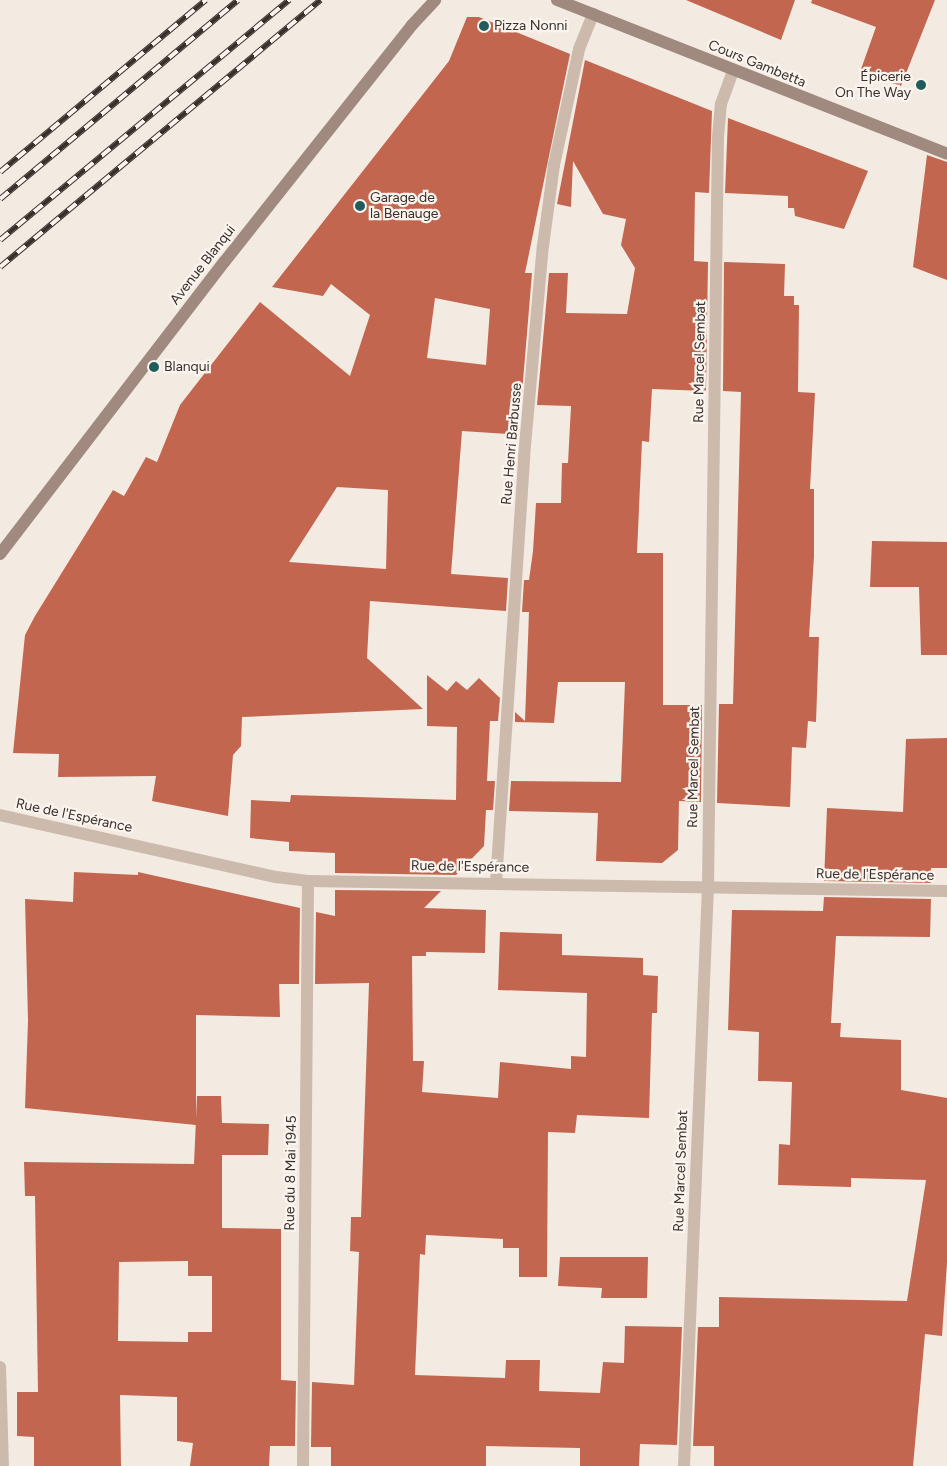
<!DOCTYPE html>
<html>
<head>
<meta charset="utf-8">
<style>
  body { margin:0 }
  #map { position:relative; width:947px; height:1466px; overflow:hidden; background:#f3eae2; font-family:Figtree,sans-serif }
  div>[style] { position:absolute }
  .building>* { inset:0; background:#c3664f }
  .street>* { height:12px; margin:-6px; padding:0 6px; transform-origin:6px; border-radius:6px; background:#ccbaad }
  .secondary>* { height:12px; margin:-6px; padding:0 6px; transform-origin:6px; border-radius:6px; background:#a0897e }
  .rail>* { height:5.5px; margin-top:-2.75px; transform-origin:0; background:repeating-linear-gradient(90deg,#faf4ee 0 11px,#3a2f2b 0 22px); box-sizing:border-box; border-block:1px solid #3a2f2b }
  .dots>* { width:14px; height:14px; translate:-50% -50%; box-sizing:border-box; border:2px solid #faf4ee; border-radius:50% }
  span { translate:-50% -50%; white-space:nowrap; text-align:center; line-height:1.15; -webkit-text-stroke:4.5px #faf4ee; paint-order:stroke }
  .poi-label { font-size:14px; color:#3a2f2b }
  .left { translate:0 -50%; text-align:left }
  .right { translate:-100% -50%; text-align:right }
  .street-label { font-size:14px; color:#3a2f2b }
</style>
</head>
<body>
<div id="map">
  <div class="building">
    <i style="clip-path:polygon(686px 0,795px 0,781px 40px)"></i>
    <i style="clip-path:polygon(812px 0,935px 0,901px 86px,860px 72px,876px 27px,811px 3px)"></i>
    <i style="clip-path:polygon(evenodd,467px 17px,479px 17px,570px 54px,525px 273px,532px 273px,521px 405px,510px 405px,508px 434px,462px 431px,451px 574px,508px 578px,506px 611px,370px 601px,367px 658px,423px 709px,242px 717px,241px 746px,233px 755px,228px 816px,152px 801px,156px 776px,58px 777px,59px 754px,13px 753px,25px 635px,35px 616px,113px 490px,124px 496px,146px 457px,157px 462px,180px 405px,260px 302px,350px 376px,370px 315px,331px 284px,323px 296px,272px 287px,449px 61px,467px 17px,435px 298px,490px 309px,486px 365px,427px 358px,435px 298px,467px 17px,337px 487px,388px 490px,386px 569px,289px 562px,337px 487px)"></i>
    <i style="clip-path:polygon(585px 60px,712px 111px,709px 193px,695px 192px,694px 261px,708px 262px,706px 391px,652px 389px,649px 442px,642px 441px,637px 553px,663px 553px,663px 705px,702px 705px,701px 802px,679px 801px,678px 850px,662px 863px,596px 861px,598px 813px,509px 811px,511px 781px,621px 782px,625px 682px,558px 682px,554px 723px,515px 722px,515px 712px,525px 721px,529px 612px,522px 612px,524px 580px,529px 580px,533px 551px,536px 503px,561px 503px,562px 463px,568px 463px,571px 406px,537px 405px,549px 273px,568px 273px,566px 313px,627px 314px,635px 268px,621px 245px,626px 219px,603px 214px,573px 161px,571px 207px,557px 204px)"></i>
    <i style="clip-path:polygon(728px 118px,868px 171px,844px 229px,795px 216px,794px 208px,788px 208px,788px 196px,725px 193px)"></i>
    <i style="clip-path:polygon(927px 155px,947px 162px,947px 280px,913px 267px)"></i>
    <i style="clip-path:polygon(724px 262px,785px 264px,784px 296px,794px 296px,794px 305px,799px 305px,798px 392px,815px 393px,810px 489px,814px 489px,814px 556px,809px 637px,819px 637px,816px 722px,808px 721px,806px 748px,792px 747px,790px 807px,717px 803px,719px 704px,733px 704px,741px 392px,723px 391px)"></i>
    <i style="clip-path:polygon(872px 541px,947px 542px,947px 655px,921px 655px,919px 587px,870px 587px)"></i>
    <i style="clip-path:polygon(427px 675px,447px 691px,456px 681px,467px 690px,479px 678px,500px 698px,498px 721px,490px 721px,487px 781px,495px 781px,493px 810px,486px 810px,484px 846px,456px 875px,335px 873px,335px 853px,289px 851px,289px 842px,250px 838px,251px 800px,290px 802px,291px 795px,456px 800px,457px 727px,427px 726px)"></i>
    <i style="clip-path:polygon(947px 738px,947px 868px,931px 868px,931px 883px,824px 881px,827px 808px,903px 812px,906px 739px)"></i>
    <i style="clip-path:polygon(74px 872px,138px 875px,138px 872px,300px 908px,299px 984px,279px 984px,280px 1017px,196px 1015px,196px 1125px,25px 1108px,28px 1021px,25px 899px,73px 902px)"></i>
    <i style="clip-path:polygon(335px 890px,441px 891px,424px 908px,486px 910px,485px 953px,426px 952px,426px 956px,412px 956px,413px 1061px,424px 1061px,422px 1092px,498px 1098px,500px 1062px,571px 1069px,571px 1056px,586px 1057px,587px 993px,498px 990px,500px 932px,562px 934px,562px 955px,643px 958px,643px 975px,658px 976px,657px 1013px,652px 1013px,649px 1118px,577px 1115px,575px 1133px,548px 1132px,547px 1277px,519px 1277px,519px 1248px,503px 1248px,503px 1239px,426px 1235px,425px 1255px,420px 1254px,415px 1375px,505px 1378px,506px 1360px,540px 1360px,539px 1391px,600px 1393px,603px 1362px,624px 1363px,625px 1326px,682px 1327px,677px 1445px,640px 1444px,639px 1466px,580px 1466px,580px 1448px,486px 1446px,486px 1466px,331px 1466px,331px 1447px,311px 1447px,312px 1382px,354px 1385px,359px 1252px,350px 1251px,351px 1217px,361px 1217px,369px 983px,315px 984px,316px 912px,335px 916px)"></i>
    <i style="clip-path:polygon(824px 897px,931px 899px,930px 937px,836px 936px,831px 1023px,841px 1023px,840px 1037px,901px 1040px,901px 1090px,947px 1098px,947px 1263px,942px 1336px,925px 1334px,913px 1466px,714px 1466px,714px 1446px,693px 1446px,698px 1327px,719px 1327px,719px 1297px,907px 1301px,926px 1180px,851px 1178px,851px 1187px,778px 1185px,779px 1144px,790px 1145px,792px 1082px,758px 1081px,759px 1032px,728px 1030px,732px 910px,823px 911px)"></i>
    <i style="clip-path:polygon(evenodd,197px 1096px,221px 1096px,222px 1123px,269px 1124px,268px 1155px,222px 1155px,222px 1228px,281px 1229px,281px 1380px,296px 1381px,295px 1446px,270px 1446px,269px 1466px,190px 1466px,193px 1443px,177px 1441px,177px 1397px,120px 1395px,121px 1466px,34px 1466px,34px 1437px,17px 1436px,17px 1392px,38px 1392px,35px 1196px,25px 1196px,24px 1162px,194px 1164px,197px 1096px,188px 1261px,188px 1276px,212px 1276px,212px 1332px,188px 1332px,188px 1342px,118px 1341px,119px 1262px,188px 1261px)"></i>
    <i style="clip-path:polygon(560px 1257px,648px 1257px,647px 1298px,601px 1298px,602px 1288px,558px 1286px)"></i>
  </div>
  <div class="street">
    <i style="left:0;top:815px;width:283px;rotate:12.7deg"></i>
    <i style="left:276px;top:877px;width:32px;rotate:7deg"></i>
    <i style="left:308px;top:881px;width:639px;rotate:0.9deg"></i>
    <i style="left:496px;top:882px;width:426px;rotate:-86.2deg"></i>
    <i style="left:524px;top:457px;width:212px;rotate:-84.9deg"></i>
    <i style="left:543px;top:246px;width:82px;rotate:-82.3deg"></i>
    <i style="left:554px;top:165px;width:119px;rotate:-77.8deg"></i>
    <i style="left:579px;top:49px;width:38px;rotate:-68deg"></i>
    <i style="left:0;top:1367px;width:99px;rotate:88.3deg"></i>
    <i style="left:303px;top:1466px;width:585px;rotate:-89.51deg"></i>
    <i style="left:684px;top:1466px;width:580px;rotate:-87.63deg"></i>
    <i style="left:708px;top:886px;width:749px;rotate:-89.24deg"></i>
    <i style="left:718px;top:137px;width:33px;rotate:-85deg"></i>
    <i style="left:721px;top:104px;width:35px;rotate:-70deg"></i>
  </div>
  <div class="secondary">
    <i style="left:557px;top:0;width:419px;rotate:21.5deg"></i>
    <i style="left:0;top:554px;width:369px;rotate:-52.5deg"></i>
    <i style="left:225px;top:261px;width:301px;rotate:-51.6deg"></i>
    <i style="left:412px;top:25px;width:34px;rotate:-47deg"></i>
  </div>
  <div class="rail">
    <i style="left:0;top:172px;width:268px;rotate:-39.9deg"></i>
    <i style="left:0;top:199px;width:310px;rotate:-39.9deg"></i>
    <i style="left:0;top:240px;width:376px;rotate:-39.7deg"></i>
    <i style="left:0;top:267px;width:417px;rotate:-39.8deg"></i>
  </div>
  <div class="dots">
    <i style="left:484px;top:26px;background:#215b5c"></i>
    <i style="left:921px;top:85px;background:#215b5c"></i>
    <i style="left:360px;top:206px;background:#215b5c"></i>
    <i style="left:154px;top:367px;background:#215b5c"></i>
  </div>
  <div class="poi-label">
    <span class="left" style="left:494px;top:26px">Pizza Nonni</span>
    <span class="right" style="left:911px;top:85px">Épicerie<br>On The Way</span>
    <span class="left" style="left:370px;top:206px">Garage de<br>la Benauge</span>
    <span class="left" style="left:164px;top:367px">Blanqui</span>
  </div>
  <div class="street-label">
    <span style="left:757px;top:64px;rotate:22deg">Cours Gambetta</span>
    <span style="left:203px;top:265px;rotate:-52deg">Avenue Blanqui</span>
    <span style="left:700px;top:362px;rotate:-89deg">Rue Marcel Sembat</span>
    <span style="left:512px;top:444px;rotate:-85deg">Rue Henri Barbusse</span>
    <span style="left:694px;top:767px;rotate:-89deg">Rue Marcel Sembat</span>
    <span style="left:74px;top:816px;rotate:12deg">Rue de l'Espérance</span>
    <span style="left:470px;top:867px;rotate:1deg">Rue de l'Espérance</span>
    <span style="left:875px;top:875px;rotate:1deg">Rue de l'Espérance</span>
    <span style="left:681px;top:1171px;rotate:-88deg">Rue Marcel Sembat</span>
    <span style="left:291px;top:1173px;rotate:-89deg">Rue du 8 Mai 1945</span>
  </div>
</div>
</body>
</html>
